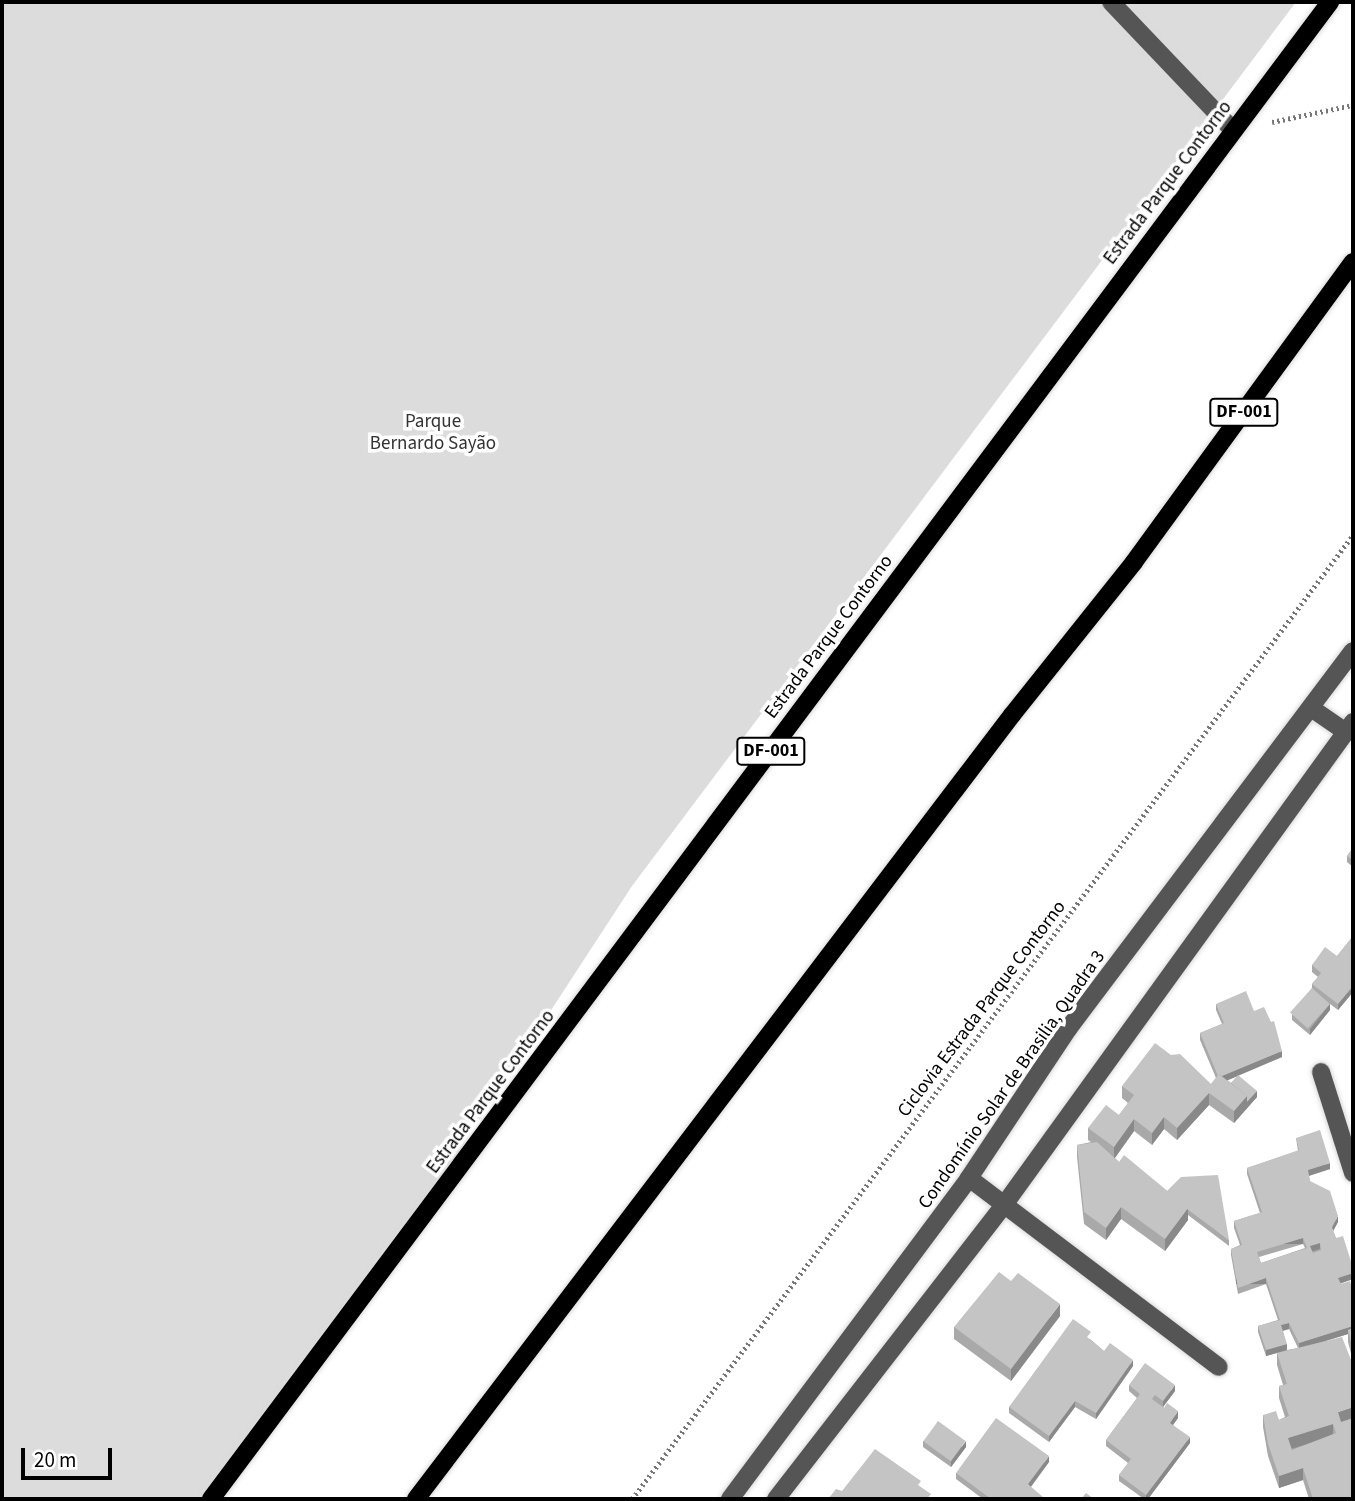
<!DOCTYPE html>
<html>
<head>
<meta charset="utf-8">
<style>
  body { margin:0 }
  #map { position:relative; width:1355px; height:1501px; overflow:hidden; background:#fff; font-family:"Source Sans 3",sans-serif }
  div>[style] { position:absolute }
  .green>* { inset:0; background:#dcdcdc }
  .path>* { height:4.5px; margin-top:-2.25px; transform-origin:0; background:repeating-linear-gradient(90deg,#777 0 2px,transparent 0 5.5px) }
  .roads { filter:drop-shadow(0 0 2px #dbdbdb) drop-shadow(0 0 2px #dbdbdb) }
  .minor>* { height:18px; margin:-9px; padding:0 9px; transform-origin:9px; border-radius:9px; background:#555 }
  .major>* { height:18px; margin:-9px; padding:0 9px; transform-origin:9px; border-radius:9px; background:#000 }
  .wall>* { inset:0; background:#a9a9a9 }
  .shaded-wall>* { inset:0; background:#898989; transform-origin:0 0 }
  .building>* { inset:0; background:#c4c4c4; transform-origin:0 0 }
  span { translate:-50% -50%; white-space:nowrap; text-align:center; line-height:1.15; -webkit-text-stroke:7px #fff; paint-order:stroke }
  .shield-label span { padding:2px 5px; background:#fff; border:2px solid; border-radius:5px; -webkit-text-stroke-width:0 }
  .shield-label { font-size:18px; color:#000; font-weight:700 }
  .street-label { font-size:19px; color:#000 }
  .park-label { font-size:19px; color:#333 }
  .frame { position:absolute; inset:0; border:4px solid #000; pointer-events:none }
  .scale { position:absolute; left:21px; top:1448px; width:91px; height:32px; box-sizing:border-box; border:4px solid #000; border-top:0; padding-left:9px; font-size:21px; line-height:24px; white-space:nowrap; color:#000; -webkit-text-stroke:5px #fff; paint-order:stroke }
</style>
</head>
<body>
<div id="map">
  <div class="green">
    <i style="clip-path:polygon(2px 2px,1296px 2px,632px 886px,366px 1294px,209px 1499px,2px 1499px)"></i>
  </div>
  <div class="path">
    <i style="left:1272px;top:122px;width:83px;rotate:-11.9deg"></i>
    <i style="left:632px;top:1499px;width:1204px;rotate:-53.21deg"></i>
  </div>
  <div class="roads">
    <div class="minor">
      <i style="left:1111px;top:2px;width:177px;rotate:46.4deg"></i>
      <i style="left:1311px;top:708px;width:42px;rotate:34.4deg"></i>
      <i style="left:1321px;top:1072px;width:106px;rotate:72.4deg"></i>
      <i style="left:969px;top:1178px;width:313px;rotate:37.1deg"></i>
      <i style="left:730px;top:1499px;width:400px;rotate:-53.3deg"></i>
      <i style="left:969px;top:1178px;width:179px;rotate:-56.4deg"></i>
      <i style="left:1068px;top:1029px;width:473px;rotate:-53deg"></i>
      <i style="left:776px;top:1499px;width:372px;rotate:-52.2deg"></i>
      <i style="left:1004px;top:1205px;width:596px;rotate:-54.15deg"></i>
    </div>
    <div class="major">
      <i style="left:211px;top:1499px;width:1869px;rotate:-53.22deg"></i>
      <i style="left:416px;top:1499px;width:985px;rotate:-52.76deg"></i>
      <i style="left:1012px;top:715px;width:196px;rotate:-51.4deg"></i>
      <i style="left:1134px;top:562px;width:371px;rotate:-53.9deg"></i>
    </div>
  </div>
  <div class="wall">
    <i style="clip-path:polygon(1353px 848px,1353px 867px,1347px 862px,1347px 856px)"></i>
    <i style="clip-path:polygon(1353px 936px,1353px 992px,1338px 1010px,1330px 1004px,1330px 1010px,1310px 1035px,1292px 1020px,1292px 1014px,1312px 988px,1312px 984px,1318px 977px,1312px 972px,1312px 965px,1337px 956px)"></i>
    <i style="clip-path:polygon(evenodd,1216px 1004px,1254px 1011px,1282px 1057px,1238px 1075px,1257px 1097px,1234px 1123px,1209px 1105px,1177px 1140px,1164px 1129px,1152px 1145px,1134px 1131px,1115px 1158px,1119px 1162px,1167px 1191px,1229px 1240px,1229px 1246px,1188px 1215px,1188px 1220px,1165px 1251px,1121px 1219px,1106px 1240px,1084px 1224px,1077px 1157px,1077px 1145px,1091px 1142px,1088px 1140px,1088px 1128px,1119px 1115px,1128px 1103px,1122px 1098px,1122px 1086px,1211px 1084px,1216px 1078px,1200px 1040px,1200px 1033px,1222px 1024px,1216px 1010px,1216px 1004px,1238px 1076px,1231px 1083px,1227px 1080px,1238px 1076px)"></i>
    <i style="clip-path:polygon(evenodd,1296px 1138px,1330px 1169px,1309px 1176px,1310px 1181px,1338px 1222px,1333px 1231px,1336px 1238px,1353px 1268px,1353px 1279px,1340px 1284px,1353px 1292px,1353px 1361px,1348px 1342px,1348px 1334px,1326px 1341px,1353px 1499px,1309px 1499px,1303px 1480px,1279px 1488px,1268px 1456px,1263px 1427px,1263px 1415px,1279px 1420px,1285px 1417px,1279px 1398px,1279px 1386px,1283px 1385px,1277px 1365px,1277px 1353px,1266px 1356px,1258px 1332px,1258px 1326px,1278px 1320px,1266px 1284px,1238px 1294px,1231px 1255px,1231px 1249px,1240px 1245px,1234px 1228px,1234px 1221px,1260px 1213px,1247px 1174px,1247px 1168px,1298px 1151px,1296px 1138px,1303px 1244px,1305px 1248px,1261px 1263px,1259px 1257px,1303px 1244px,1296px 1138px,1289px 1329px,1298px 1348px,1287px 1350px,1283px 1331px,1289px 1329px)"></i>
    <i style="clip-path:polygon(1060px 1316px,1011px 1381px,954px 1339px,954px 1327px)"></i>
    <i style="clip-path:polygon(1091px 1338px,1090px 1339px,1104px 1351px,1133px 1366px,1096px 1419px,1075px 1407px,1049px 1442px,1009px 1413px,1009px 1407px)"></i>
    <i style="clip-path:polygon(1129px 1385px,1175px 1391px,1163px 1407px,1178px 1418px,1173px 1425px,1190px 1443px,1148px 1499px,1144px 1499px,1119px 1481px,1119px 1475px,1128px 1463px,1106px 1446px,1106px 1440px,1137px 1398px,1129px 1391px)"></i>
    <i style="clip-path:polygon(923px 1441px,966px 1447px,951px 1467px,923px 1447px)"></i>
    <i style="clip-path:polygon(1049px 1462px,1030px 1487px,1045px 1499px,983px 1499px,956px 1479px,956px 1473px)"></i>
  </div>
  <div class="shaded-wall">
    <i style="clip-path:polygon(1353px 986px,1353px 992px,1338px 1010px,1338px 1004px)"></i>
    <i style="clip-path:polygon(1330px 1004px,1330px 1010px,1310px 1035px,1310px 1029px)"></i>
    <i style="clip-path:polygon(1282px 1051px,1282px 1057px,1219px 1084px,1219px 1077px)"></i>
    <i style="clip-path:polygon(1257px 1091px,1257px 1097px,1234px 1123px,1234px 1111px,1247px 1096px)"></i>
    <i style="clip-path:polygon(1209px 1093px,1209px 1105px,1177px 1140px,1177px 1128px)"></i>
    <i style="clip-path:polygon(1164px 1117px,1164px 1129px,1152px 1145px,1152px 1133px)"></i>
    <i style="clip-path:polygon(1134px 1119px,1134px 1131px,1114px 1159px,1114px 1147px)"></i>
    <i style="clip-path:polygon(1330px 1163px,1330px 1169px,1308px 1176px,1308px 1170px)"></i>
    <i style="clip-path:polygon(1121px 1207px,1121px 1219px,1106px 1240px,1106px 1228px)"></i>
    <i style="clip-path:polygon(1188px 1208px,1188px 1220px,1165px 1251px,1165px 1239px)"></i>
    <i style="clip-path:polygon(1338px 1216px,1338px 1222px,1332px 1233px,1332px 1227px)"></i>
    <i style="left:1303px;top:1238px;width:6px;height:48px;rotate:90deg"></i>
    <i style="clip-path:polygon(1320px 1243px,1320px 1249px,1310px 1252px,1310px 1246px)"></i>
    <i style="clip-path:polygon(1353px 1273px,1353px 1279px,1338px 1284px,1338px 1278px)"></i>
    <i style="left:1266px;top:1278px;width:6px;height:30px;rotate:90deg"></i>
    <i style="clip-path:polygon(1060px 1304px,1060px 1316px,1011px 1381px,1011px 1369px)"></i>
    <i style="clip-path:polygon(1289px 1323px,1289px 1329px,1281px 1331px,1281px 1325px)"></i>
    <i style="clip-path:polygon(1353px 1326px,1353px 1332px,1348px 1330px,1348px 1334px,1299px 1349px,1299px 1343px)"></i>
    <i style="clip-path:polygon(1287px 1344px,1287px 1350px,1266px 1356px,1266px 1350px)"></i>
    <i style="clip-path:polygon(1133px 1360px,1133px 1366px,1096px 1419px,1096px 1413px)"></i>
    <i style="clip-path:polygon(1175px 1385px,1175px 1391px,1163px 1407px,1163px 1401px)"></i>
    <i style="clip-path:polygon(1075px 1401px,1075px 1407px,1049px 1442px,1049px 1436px)"></i>
    <i style="clip-path:polygon(1353px 1407px,1353px 1419px,1338px 1424px,1338px 1412px)"></i>
    <i style="clip-path:polygon(1178px 1411px,1178px 1418px,1170px 1429px,1170px 1423px)"></i>
    <i style="clip-path:polygon(1333px 1424px,1333px 1436px,1288px 1450px,1288px 1438px)"></i>
    <i style="clip-path:polygon(1190px 1437px,1190px 1443px,1148px 1499px,1146px 1499px,1146px 1495px)"></i>
    <i style="clip-path:polygon(966px 1441px,966px 1447px,951px 1467px,951px 1461px)"></i>
    <i style="clip-path:polygon(1049px 1456px,1049px 1462px,1028px 1491px,1028px 1484px)"></i>
    <i style="clip-path:polygon(1303px 1468px,1303px 1480px,1279px 1488px,1279px 1476px)"></i>
  </div>
  <div class="building">
    <i style="clip-path:polygon(1353px 848px,1353px 860px,1347px 856px)"></i>
    <i style="clip-path:polygon(1353px 936px,1353px 986px,1338px 1004px,1312px 984px,1321px 973px,1312px 965px,1325px 947px,1337px 956px)"></i>
    <i style="left:1312px;top:988px;width:24px;height:33px;rotate:42deg"></i>
    <i style="clip-path:polygon(1246px 991px,1254px 1011px,1264px 1007px,1271px 1022px,1274px 1021px,1282px 1051px,1222px 1076px,1219px 1074px,1218px 1076px,1200px 1033px,1224px 1023px,1216px 1004px)"></i>
    <i style="clip-path:polygon(1155px 1043px,1171px 1055px,1180px 1054px,1211px 1084px,1219px 1074px,1247px 1096px,1234px 1111px,1209px 1093px,1177px 1128px,1164px 1117px,1152px 1133px,1134px 1119px,1114px 1147px,1088px 1128px,1106px 1105px,1119px 1115px,1134px 1095px,1122px 1086px)"></i>
    <i style="clip-path:polygon(1238px 1075px,1257px 1091px,1247px 1102px,1247px 1096px,1231px 1083px)"></i>
    <i style="clip-path:polygon(evenodd,1320px 1130px,1330px 1163px,1308px 1170px,1310px 1181px,1330px 1191px,1338px 1216px,1332px 1227px,1336px 1238px,1343px 1236px,1353px 1268px,1353px 1273px,1338px 1278px,1341px 1284px,1350px 1281px,1353px 1292px,1353px 1326px,1299px 1343px,1289px 1323px,1281px 1325px,1287px 1344px,1266px 1350px,1258px 1326px,1280px 1320px,1266px 1278px,1238px 1288px,1231px 1249px,1242px 1245px,1234px 1221px,1262px 1212px,1247px 1168px,1299px 1150px,1296px 1138px,1320px 1130px,1303px 1238px,1307px 1248px,1261px 1263px,1257px 1252px,1303px 1238px,1320px 1130px,1320px 1243px,1321px 1250px,1313px 1253px,1310px 1246px,1320px 1243px)"></i>
    <i style="clip-path:polygon(1097px 1142px,1119px 1162px,1124px 1155px,1188px 1208px,1165px 1239px,1121px 1207px,1106px 1228px,1084px 1212px,1077px 1145px)"></i>
    <i style="clip-path:polygon(1218px 1175px,1229px 1240px,1187px 1209px,1167px 1191px,1181px 1177px)"></i>
    <i style="clip-path:polygon(999px 1272px,1011px 1281px,1018px 1273px,1060px 1304px,1011px 1369px,954px 1327px)"></i>
    <i style="clip-path:polygon(1073px 1319px,1091px 1332px,1087px 1337px,1104px 1351px,1110px 1343px,1133px 1360px,1096px 1413px,1075px 1401px,1049px 1436px,1009px 1407px)"></i>
    <i style="clip-path:polygon(1353px 1328px,1353px 1349px,1348px 1330px)"></i>
    <i style="clip-path:polygon(evenodd,1342px 1337px,1353px 1365px,1353px 1407px,1338px 1412px,1341px 1422px,1353px 1418px,1353px 1499px,1313px 1499px,1303px 1468px,1279px 1476px,1268px 1444px,1263px 1415px,1276px 1411px,1279px 1420px,1289px 1416px,1279px 1386px,1287px 1384px,1277px 1353px,1342px 1337px,1333px 1424px,1336px 1433px,1292px 1450px,1288px 1438px,1333px 1424px)"></i>
    <i style="clip-path:polygon(1145px 1363px,1175px 1385px,1163px 1401px,1155px 1395px,1152px 1399px,1164px 1408px,1167px 1403px,1178px 1411px,1170px 1423px,1190px 1437px,1146px 1495px,1119px 1475px,1131px 1459px,1106px 1440px,1140px 1394px,1129px 1385px)"></i>
    <i style="clip-path:polygon(996px 1418px,1049px 1456px,1028px 1484px,1045px 1499px,991px 1499px,956px 1473px)"></i>
    <i style="left:938px;top:1421px;width:34px;height:25px;rotate:36deg"></i>
    <i style="clip-path:polygon(875px 1449px,921px 1481px,918px 1485px,931px 1494px,927px 1499px,828px 1499px,836px 1489px,842px 1491px)"></i>
    <i style="clip-path:polygon(1086px 1493px,1094px 1499px,1081px 1499px)"></i>
  </div>
  <div class="shield-label">
    <span style="left:1244px;top:412px">DF-001</span>
    <span style="left:771px;top:751px">DF-001</span>
  </div>
  <div class="street-label">
    <span style="left:1168px;top:183px;rotate:-53deg">Estrada Parque Contorno</span>
    <span style="left:829px;top:637px;rotate:-53deg">Estrada Parque Contorno</span>
    <span style="left:982px;top:1009px;rotate:-53deg">Ciclovia Estrada Parque Contorno</span>
    <span style="left:1012px;top:1080px;rotate:-55deg">Condomínio Solar de Brasilia, Quadra 3</span>
    <span style="left:491px;top:1092px;rotate:-53deg">Estrada Parque Contorno</span>
  </div>
  <div class="park-label">
    <span style="left:433px;top:433px">Parque<br>Bernardo Sayão</span>
  </div>
  <div class="frame"></div>
  <div class="scale">20 m</div>
</div>
</body>
</html>
